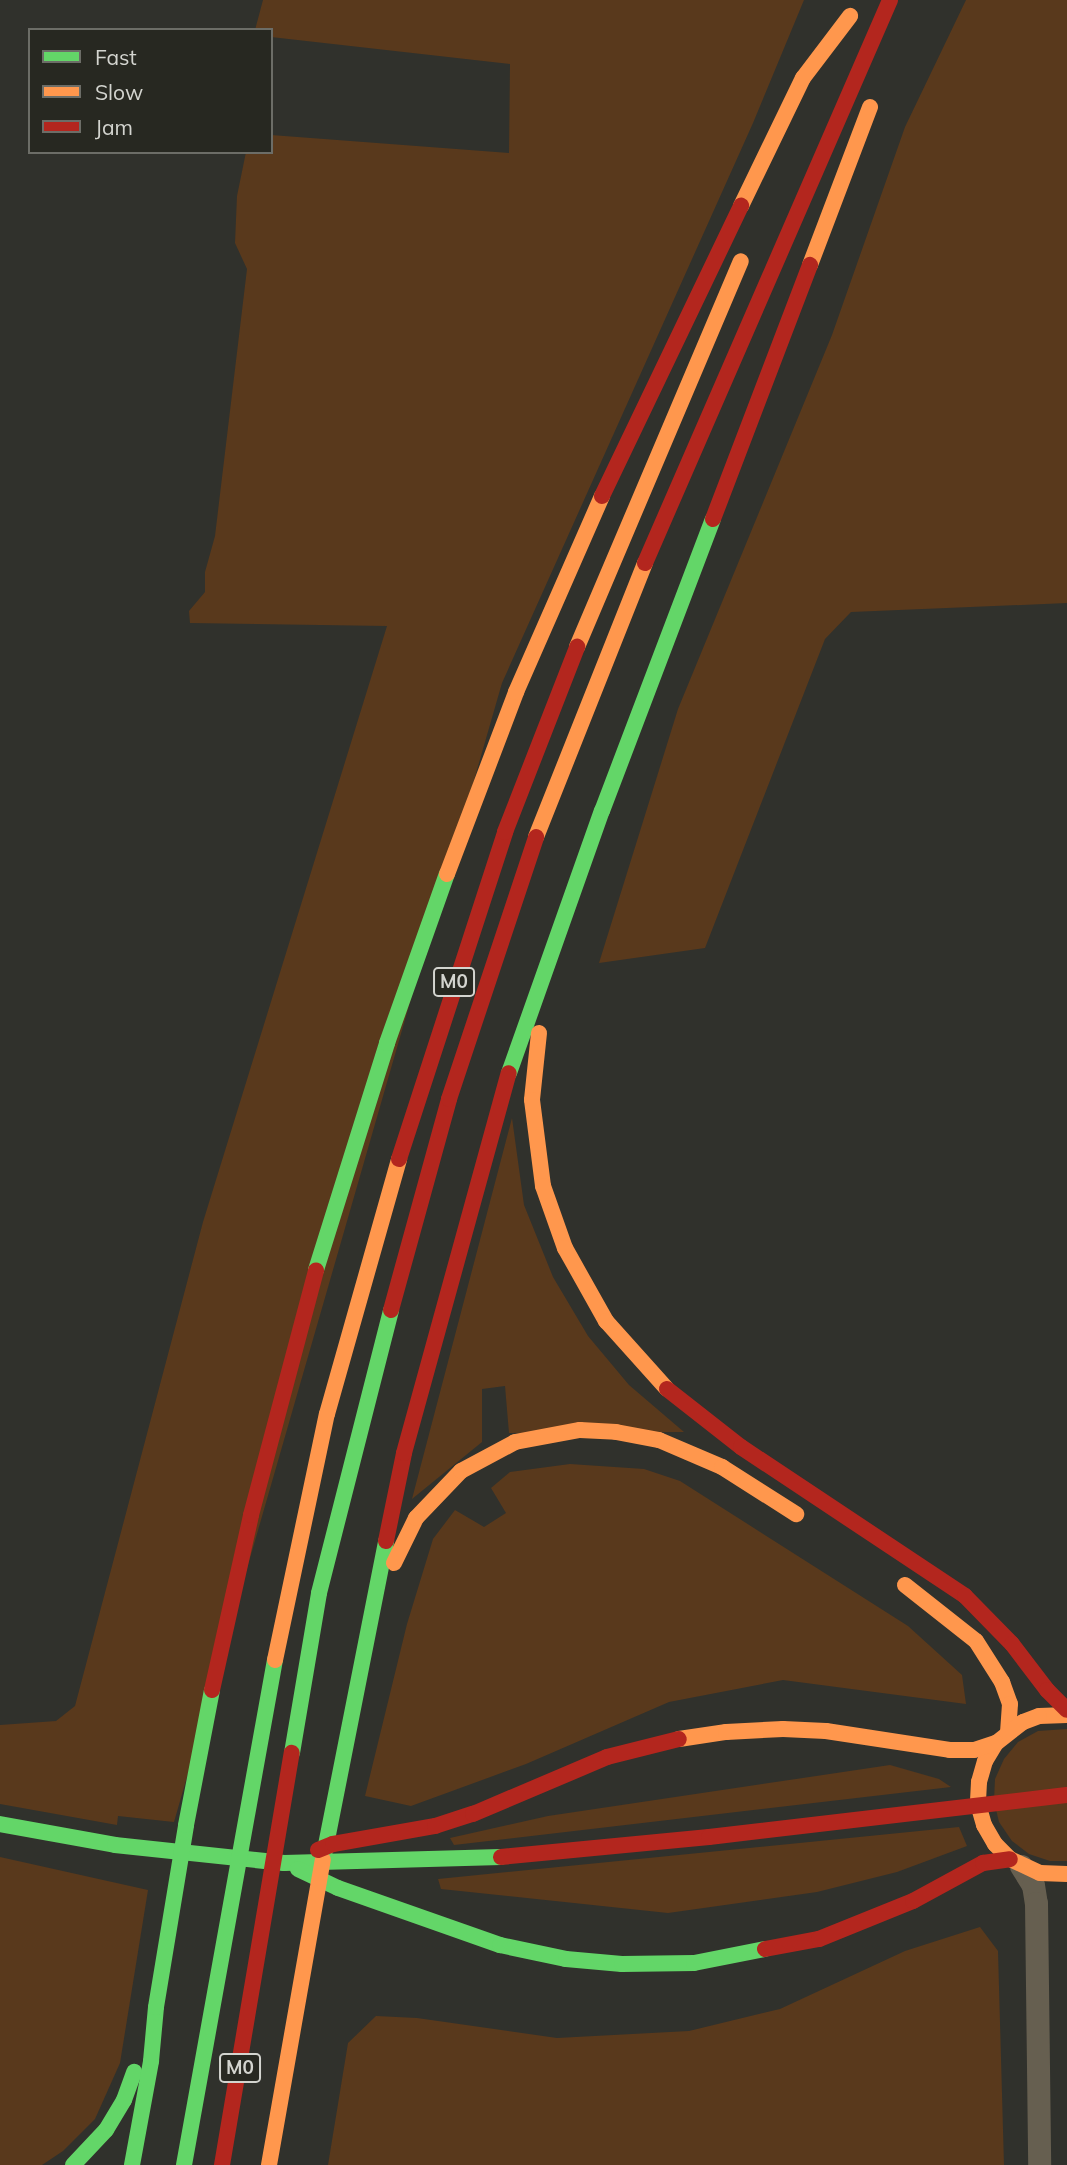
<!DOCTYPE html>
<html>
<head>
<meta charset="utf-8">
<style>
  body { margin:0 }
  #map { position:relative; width:1067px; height:2165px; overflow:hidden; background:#30312c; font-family:Mulish,sans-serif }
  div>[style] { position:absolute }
  .green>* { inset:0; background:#59391c }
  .street>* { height:23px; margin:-11.5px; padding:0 11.5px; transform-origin:11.5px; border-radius:11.5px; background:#665f50 }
  .fast>* { height:16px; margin:-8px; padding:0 8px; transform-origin:8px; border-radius:8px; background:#63d668 }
  .slow>* { height:16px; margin:-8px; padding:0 8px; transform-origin:8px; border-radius:8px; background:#ff974d }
  .jam>* { height:16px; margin:-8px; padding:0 8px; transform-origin:8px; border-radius:8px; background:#b3261e }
  span { translate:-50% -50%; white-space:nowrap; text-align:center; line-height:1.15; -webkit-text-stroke:7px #272821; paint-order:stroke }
  .shield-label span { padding:2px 5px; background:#272821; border:2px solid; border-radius:5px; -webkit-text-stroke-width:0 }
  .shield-label { font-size:19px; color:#d3d4cf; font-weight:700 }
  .legend { position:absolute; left:28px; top:28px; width:245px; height:126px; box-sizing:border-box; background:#272821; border:2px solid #6c6d67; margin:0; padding:9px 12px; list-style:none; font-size:21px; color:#d3d4cf }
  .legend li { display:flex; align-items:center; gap:14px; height:35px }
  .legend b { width:35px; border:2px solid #6c6d67 }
</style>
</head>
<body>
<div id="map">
  <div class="green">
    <i style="clip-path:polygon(263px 0,804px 0,753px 123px,502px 683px,174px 1822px,118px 1816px,117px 1825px,0 1804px,0 1725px,56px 1721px,75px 1706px,203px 1222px,387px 626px,190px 623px,189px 611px,205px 592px,205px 572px,215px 536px,247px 269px,235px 243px,237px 196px,246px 152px,271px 152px,271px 135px,509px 153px,510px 64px,271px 37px,271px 30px,255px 30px)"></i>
    <i style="clip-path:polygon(966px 0,1067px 0,1067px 603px,851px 612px,825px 639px,705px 948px,599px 963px,678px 709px,832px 335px,905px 127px)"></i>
    <i style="clip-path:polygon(512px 1118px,524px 1205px,553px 1277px,588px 1336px,629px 1385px,684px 1432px,509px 1433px,505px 1386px,482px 1389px,482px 1442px,412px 1499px)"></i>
    <i style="clip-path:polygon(570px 1464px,644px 1469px,680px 1481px,908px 1626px,962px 1675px,966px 1704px,783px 1680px,669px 1702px,526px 1764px,411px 1806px,365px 1796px,407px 1624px,433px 1539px,455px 1510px,484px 1527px,506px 1513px,491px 1488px,510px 1472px)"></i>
    <i style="clip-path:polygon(1067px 1729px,1067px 1861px,1050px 1861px,1029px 1854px,1012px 1841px,999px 1822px,994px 1801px,995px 1779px,1004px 1759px,1018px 1742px,1038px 1731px)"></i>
    <i style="clip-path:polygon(890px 1765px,939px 1779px,951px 1787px,454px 1845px,450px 1838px,548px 1816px)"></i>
    <i style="clip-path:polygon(959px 1827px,967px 1846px,897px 1872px,817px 1892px,668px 1913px,441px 1889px,438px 1879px)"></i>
    <i style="clip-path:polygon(0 1857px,148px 1890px,120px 2063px,95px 2119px,63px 2151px,42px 2165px,0 2165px)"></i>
    <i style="clip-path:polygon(980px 1927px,998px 1951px,1004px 2165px,328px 2165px,348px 2043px,376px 2016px,417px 2018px,557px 2038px,689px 2031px,780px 2009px,905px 1951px)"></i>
  </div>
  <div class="street">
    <i style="left:1021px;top:1866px;width:22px;rotate:58deg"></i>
    <i style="left:1033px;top:1885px;width:18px;rotate:81deg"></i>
    <i style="left:1036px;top:1903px;width:262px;rotate:89.3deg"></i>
  </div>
  <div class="fast">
    <i style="left:509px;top:1073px;width:278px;rotate:-70.5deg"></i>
    <i style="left:602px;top:811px;width:312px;rotate:-69.2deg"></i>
    <i style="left:316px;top:1270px;width:238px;rotate:-72.6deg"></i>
    <i style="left:387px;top:1043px;width:179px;rotate:-70.5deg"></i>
    <i style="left:292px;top:1753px;width:162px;rotate:-80.4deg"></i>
    <i style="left:319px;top:1593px;width:292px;rotate:-75.7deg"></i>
    <i style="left:0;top:1824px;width:117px;rotate:10.3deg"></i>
    <i style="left:115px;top:1845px;width:170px;rotate:6.1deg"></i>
    <i style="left:284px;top:1863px;width:217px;rotate:-1.6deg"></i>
    <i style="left:323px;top:1860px;width:325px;rotate:-78.8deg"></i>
    <i style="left:298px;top:1869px;width:44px;rotate:25.4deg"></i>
    <i style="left:338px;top:1888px;width:172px;rotate:19.4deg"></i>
    <i style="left:500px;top:1945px;width:67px;rotate:12deg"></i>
    <i style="left:566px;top:1959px;width:56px;rotate:5.1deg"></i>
    <i style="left:622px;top:1964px;width:72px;rotate:-0.8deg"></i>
    <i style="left:694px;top:1963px;width:72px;rotate:-11.2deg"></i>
    <i style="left:73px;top:2165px;width:48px;rotate:-46.7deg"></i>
    <i style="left:106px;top:2130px;width:35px;rotate:-59deg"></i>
    <i style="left:124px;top:2100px;width:30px;rotate:-70deg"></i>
    <i style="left:132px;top:2165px;width:106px;rotate:-79.6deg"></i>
    <i style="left:151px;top:2061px;width:54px;rotate:-84.7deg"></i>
    <i style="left:156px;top:2007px;width:184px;rotate:-80.6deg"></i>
    <i style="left:186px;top:1825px;width:137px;rotate:-79.1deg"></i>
    <i style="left:184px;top:2165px;width:513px;rotate:-79.79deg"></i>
  </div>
  <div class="slow">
    <i style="left:741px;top:206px;width:142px;rotate:-64.2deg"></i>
    <i style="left:803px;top:78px;width:78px;rotate:-52.8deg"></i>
    <i style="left:810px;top:265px;width:169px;rotate:-69.2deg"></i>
    <i style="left:577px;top:647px;width:419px;rotate:-67deg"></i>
    <i style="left:536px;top:837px;width:295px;rotate:-68.3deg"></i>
    <i style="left:447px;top:874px;width:195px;rotate:-69.2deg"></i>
    <i style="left:516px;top:692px;width:214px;rotate:-66.3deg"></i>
    <i style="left:539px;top:1033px;width:67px;rotate:96deg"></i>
    <i style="left:532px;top:1100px;width:87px;rotate:82.7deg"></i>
    <i style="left:543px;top:1186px;width:66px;rotate:70.5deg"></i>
    <i style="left:565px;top:1248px;width:84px;rotate:60.7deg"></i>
    <i style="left:606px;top:1321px;width:91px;rotate:48.1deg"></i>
    <i style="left:394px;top:1563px;width:50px;rotate:-63.9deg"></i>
    <i style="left:416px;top:1518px;width:65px;rotate:-46.2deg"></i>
    <i style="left:461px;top:1471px;width:61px;rotate:-28.2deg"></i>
    <i style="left:515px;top:1442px;width:66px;rotate:-10.5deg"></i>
    <i style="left:580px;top:1430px;width:36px;rotate:3deg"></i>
    <i style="left:616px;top:1432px;width:44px;rotate:10.5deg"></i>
    <i style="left:659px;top:1440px;width:69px;rotate:23.2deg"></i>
    <i style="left:722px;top:1467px;width:88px;rotate:32.4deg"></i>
    <i style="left:905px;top:1585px;width:90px;rotate:38.3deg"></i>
    <i style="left:976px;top:1641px;width:49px;rotate:57.6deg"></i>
    <i style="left:1002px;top:1682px;width:23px;rotate:70deg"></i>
    <i style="left:1010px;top:1704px;width:27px;rotate:94deg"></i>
    <i style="left:275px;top:1660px;width:251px;rotate:-78.1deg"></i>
    <i style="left:327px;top:1414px;width:265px;rotate:-74.2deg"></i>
    <i style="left:1067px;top:1715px;width:28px;rotate:178deg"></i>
    <i style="left:1039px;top:1716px;width:17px;rotate:159deg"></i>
    <i style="left:1023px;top:1722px;width:34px;rotate:142deg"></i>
    <i style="left:996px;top:1743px;width:21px;rotate:121deg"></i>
    <i style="left:985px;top:1761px;width:22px;rotate:106deg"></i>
    <i style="left:979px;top:1782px;width:22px;rotate:93deg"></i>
    <i style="left:978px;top:1804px;width:22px;rotate:74deg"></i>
    <i style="left:984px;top:1825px;width:22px;rotate:60deg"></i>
    <i style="left:995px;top:1844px;width:21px;rotate:45deg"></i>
    <i style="left:1010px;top:1859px;width:33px;rotate:25deg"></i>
    <i style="left:1040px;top:1873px;width:27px;rotate:2deg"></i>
    <i style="left:679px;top:1739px;width:48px;rotate:-8.5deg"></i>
    <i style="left:726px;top:1732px;width:57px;rotate:-3deg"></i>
    <i style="left:783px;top:1729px;width:43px;rotate:2.7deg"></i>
    <i style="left:826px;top:1731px;width:125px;rotate:8.7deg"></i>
    <i style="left:950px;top:1750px;width:24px"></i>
    <i style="left:974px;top:1750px;width:23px;rotate:-18deg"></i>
    <i style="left:269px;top:2165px;width:310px;rotate:-80deg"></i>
  </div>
  <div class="jam">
    <i style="left:602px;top:496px;width:322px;rotate:-64.4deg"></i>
    <i style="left:713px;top:519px;width:272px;rotate:-69.1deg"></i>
    <i style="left:645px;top:563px;width:614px;rotate:-66.48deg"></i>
    <i style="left:399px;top:1159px;width:344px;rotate:-72deg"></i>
    <i style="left:505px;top:832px;width:199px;rotate:-68.7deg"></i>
    <i style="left:391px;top:1310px;width:219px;rotate:-74.6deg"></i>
    <i style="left:449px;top:1099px;width:276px;rotate:-71.6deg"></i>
    <i style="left:667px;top:1389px;width:94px;rotate:38.1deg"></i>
    <i style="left:741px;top:1447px;width:269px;rotate:33.6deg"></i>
    <i style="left:965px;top:1596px;width:67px;rotate:45.6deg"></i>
    <i style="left:1012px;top:1644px;width:58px;rotate:52.7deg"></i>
    <i style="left:1047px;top:1690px;width:28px;rotate:45deg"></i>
    <i style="left:386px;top:1541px;width:90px;rotate:-78.4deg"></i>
    <i style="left:404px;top:1453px;width:394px;rotate:-74.6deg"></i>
    <i style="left:212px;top:1690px;width:179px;rotate:-77.4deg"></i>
    <i style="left:251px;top:1515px;width:253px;rotate:-75.1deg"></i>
    <i style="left:318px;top:1850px;width:16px;rotate:-22deg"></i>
    <i style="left:333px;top:1844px;width:104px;rotate:-10deg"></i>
    <i style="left:435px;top:1826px;width:40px;rotate:-18deg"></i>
    <i style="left:473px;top:1814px;width:146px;rotate:-23deg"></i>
    <i style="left:607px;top:1757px;width:74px;rotate:-14deg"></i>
    <i style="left:501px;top:1857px;width:209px;rotate:-5.5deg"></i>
    <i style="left:709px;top:1837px;width:360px;rotate:-6.7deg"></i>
    <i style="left:765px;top:1949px;width:55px;rotate:-10.5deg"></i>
    <i style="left:819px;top:1939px;width:101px;rotate:-22deg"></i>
    <i style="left:913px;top:1901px;width:80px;rotate:-28.5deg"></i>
    <i style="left:983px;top:1863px;width:27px;rotate:-8deg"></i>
    <i style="left:222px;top:2165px;width:418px;rotate:-80.4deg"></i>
  </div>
  <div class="shield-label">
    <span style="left:454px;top:982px">M0</span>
    <span style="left:240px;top:2068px">M0</span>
  </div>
  <ul class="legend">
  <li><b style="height:9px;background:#63d668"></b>Fast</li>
  <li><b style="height:9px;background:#ff974d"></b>Slow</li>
  <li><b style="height:9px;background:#b3261e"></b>Jam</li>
  </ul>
</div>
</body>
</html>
